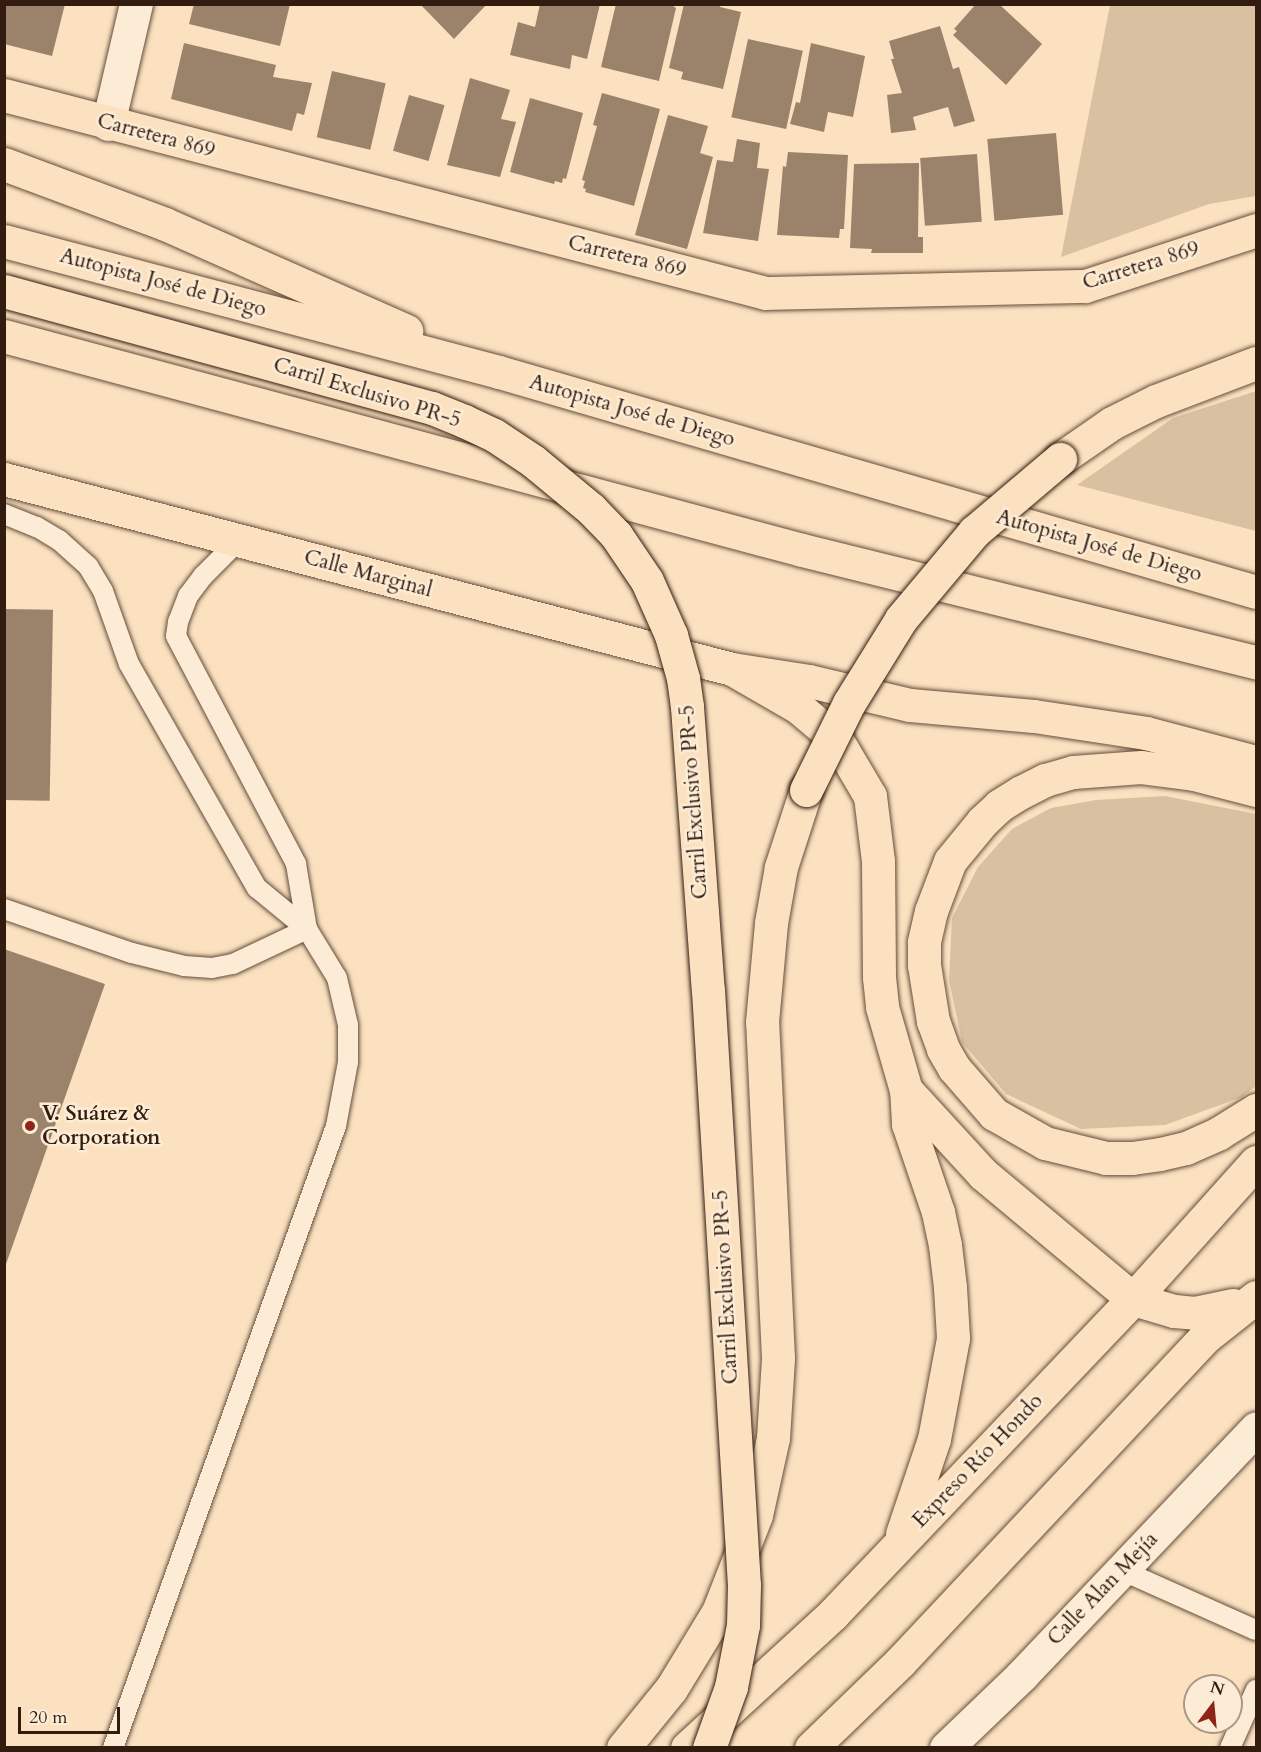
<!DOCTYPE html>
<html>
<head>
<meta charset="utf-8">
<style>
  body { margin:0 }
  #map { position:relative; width:1261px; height:1752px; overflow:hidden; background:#fbe1bf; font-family:Cardo,serif }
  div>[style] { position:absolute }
  .green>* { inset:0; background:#d9c0a1 }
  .building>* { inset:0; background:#9b826b; transform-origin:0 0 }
  .roads { filter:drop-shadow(0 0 2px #644d3c) drop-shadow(0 0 2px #644d3c) }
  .service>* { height:20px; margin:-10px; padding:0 10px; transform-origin:10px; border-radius:10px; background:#fcecd5 }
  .minor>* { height:33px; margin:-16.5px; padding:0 16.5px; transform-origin:16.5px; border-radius:16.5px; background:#fcecd5 }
  .trunk>* { height:33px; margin:-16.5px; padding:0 16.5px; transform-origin:16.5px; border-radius:16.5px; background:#fbe1bf }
  .motorway>* { height:33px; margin:-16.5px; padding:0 16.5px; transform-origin:16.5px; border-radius:16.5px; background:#fbe1bf }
  .bridges { filter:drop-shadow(0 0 2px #321c10) drop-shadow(0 0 2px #321c10) }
  .motorway-bridge>* { height:33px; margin:-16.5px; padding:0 16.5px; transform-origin:16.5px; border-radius:16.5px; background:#fbe1bf }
  .dots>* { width:16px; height:16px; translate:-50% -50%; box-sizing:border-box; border:3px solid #fcecd5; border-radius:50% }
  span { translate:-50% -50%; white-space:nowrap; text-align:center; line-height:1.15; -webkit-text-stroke:5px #fcecd5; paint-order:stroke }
  .street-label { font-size:21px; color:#321c10 }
  .poi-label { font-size:21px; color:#321c10; font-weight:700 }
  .left { translate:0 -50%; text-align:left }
  .frame { position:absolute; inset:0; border:6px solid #321c10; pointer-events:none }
  .north { position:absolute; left:1183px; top:1674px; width:60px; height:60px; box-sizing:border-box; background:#fcecd5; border:2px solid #ab9986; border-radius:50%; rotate:16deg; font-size:16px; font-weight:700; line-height:24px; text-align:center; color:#321c10 }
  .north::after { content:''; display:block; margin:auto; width:21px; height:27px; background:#8f2418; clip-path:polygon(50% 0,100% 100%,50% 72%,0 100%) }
  .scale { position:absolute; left:18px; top:1707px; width:102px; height:27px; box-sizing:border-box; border:3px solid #321c10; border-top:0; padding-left:8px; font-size:18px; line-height:21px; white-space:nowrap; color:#321c10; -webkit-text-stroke:4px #fcecd5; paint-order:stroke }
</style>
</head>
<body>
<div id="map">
  <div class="green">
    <i style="clip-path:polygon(1110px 5px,1256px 5px,1256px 196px,1209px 204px,1061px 257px)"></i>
    <i style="clip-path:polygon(1256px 391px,1256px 531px,1077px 485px,1173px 418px)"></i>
    <i style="clip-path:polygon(1165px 796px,1256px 814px,1256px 1086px,1242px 1097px,1165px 1125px,1081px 1129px,1006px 1094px,962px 1042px,949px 980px,952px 918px,978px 867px,1012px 829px,1051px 808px,1096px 800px)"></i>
  </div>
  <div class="building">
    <i style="clip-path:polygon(4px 4px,65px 4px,52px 56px,4px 44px)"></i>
    <i style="clip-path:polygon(194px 4px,290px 4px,280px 46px,189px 24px)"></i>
    <i style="clip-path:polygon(420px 4px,487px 4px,454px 39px)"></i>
    <i style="clip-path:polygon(540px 4px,600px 4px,587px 59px,572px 55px,570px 69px,510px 55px,518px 22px,535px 27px)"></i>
    <i style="clip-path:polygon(616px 4px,670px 4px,676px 8px,659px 81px,601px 67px)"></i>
    <i style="clip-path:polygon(684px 4px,721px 4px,720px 7px,741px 12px,723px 89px,681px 79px,683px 72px,669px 68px)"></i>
    <i style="clip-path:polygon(976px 4px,999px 4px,1042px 44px,1006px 85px,953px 35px,957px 31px,954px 29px)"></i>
    <i style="clip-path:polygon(940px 26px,953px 69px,959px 67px,975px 121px,954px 127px,948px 107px,913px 117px,916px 130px,891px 133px,887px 95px,902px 93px,891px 59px,894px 59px,889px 41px)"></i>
    <i style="left:748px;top:39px;width:56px;height:80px;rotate:12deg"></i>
    <i style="clip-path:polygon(184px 43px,276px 65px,273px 77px,312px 83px,304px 115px,297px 113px,292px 131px,171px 99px)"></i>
    <i style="clip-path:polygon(811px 43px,865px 56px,853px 117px,828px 112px,824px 132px,790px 124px,796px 102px,800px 103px)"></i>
    <i style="left:332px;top:71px;width:55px;height:68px;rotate:13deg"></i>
    <i style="clip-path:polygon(470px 78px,510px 90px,501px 119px,516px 122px,500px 177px,447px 165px)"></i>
    <i style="clip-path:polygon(602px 93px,660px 109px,634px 206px,585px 192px,586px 189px,583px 188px,585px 181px,582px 180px,597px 126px,593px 125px)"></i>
    <i style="left:409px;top:95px;width:37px;height:58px;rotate:16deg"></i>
    <i style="clip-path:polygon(530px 98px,583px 113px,566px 179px,563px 178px,562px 183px,555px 181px,554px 184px,510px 172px)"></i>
    <i style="clip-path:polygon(668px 115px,708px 126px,700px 153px,713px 157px,687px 249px,635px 235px)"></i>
    <i style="left:1056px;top:133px;width:82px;height:69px;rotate:85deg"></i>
    <i style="clip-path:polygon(737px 139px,760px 143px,757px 168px,769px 169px,758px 241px,703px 233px,717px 160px,733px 162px)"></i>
    <i style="clip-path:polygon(788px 152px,848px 155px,844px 229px,840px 229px,839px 238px,777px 235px,783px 166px,786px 167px)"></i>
    <i style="left:977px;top:154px;width:68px;height:57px;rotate:86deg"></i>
    <i style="clip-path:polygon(919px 163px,918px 237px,923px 237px,923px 253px,871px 253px,872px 249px,850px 248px,854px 164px)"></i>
    <i style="left:4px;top:609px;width:49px;height:191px;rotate:1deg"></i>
    <i style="clip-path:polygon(4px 949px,105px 984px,5px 1267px,4px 1266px)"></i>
  </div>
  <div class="roads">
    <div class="service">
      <i style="left:4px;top:514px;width:35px;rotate:22deg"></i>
      <i style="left:37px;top:527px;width:26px;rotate:31deg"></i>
      <i style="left:59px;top:540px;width:39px;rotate:42deg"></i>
      <i style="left:88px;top:566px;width:29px;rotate:59deg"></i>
      <i style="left:103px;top:591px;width:77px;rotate:70.4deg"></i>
      <i style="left:129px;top:664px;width:258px;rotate:60.3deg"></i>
      <i style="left:257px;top:888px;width:65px;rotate:39.4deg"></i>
      <i style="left:307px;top:929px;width:57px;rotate:58.5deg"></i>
      <i style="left:337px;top:978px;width:48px;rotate:76.8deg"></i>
      <i style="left:348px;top:1025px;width:37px;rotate:90deg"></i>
      <i style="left:348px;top:1062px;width:65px;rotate:100.6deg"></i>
      <i style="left:336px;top:1126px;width:661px;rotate:109.72deg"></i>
      <i style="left:239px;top:540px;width:51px;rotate:135deg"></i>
      <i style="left:203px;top:576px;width:25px;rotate:127deg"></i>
      <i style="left:188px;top:596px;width:28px;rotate:111deg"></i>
      <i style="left:178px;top:622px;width:14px;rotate:98deg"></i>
      <i style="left:176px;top:636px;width:258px;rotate:62.2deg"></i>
      <i style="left:296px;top:864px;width:66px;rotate:80.4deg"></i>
      <i style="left:4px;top:909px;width:135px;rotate:19deg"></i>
      <i style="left:132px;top:953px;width:54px;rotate:14deg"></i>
      <i style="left:184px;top:966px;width:28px;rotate:4deg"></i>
      <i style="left:212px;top:968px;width:21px;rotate:-11deg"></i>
      <i style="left:233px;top:964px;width:82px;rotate:-25.3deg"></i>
      <i style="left:1121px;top:1570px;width:148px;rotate:24deg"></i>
      <i style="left:1230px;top:1748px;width:64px;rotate:-65.9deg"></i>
    </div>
    <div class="minor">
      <i style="left:108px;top:124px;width:123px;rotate:-76.9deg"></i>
      <i style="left:946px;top:1748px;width:105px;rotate:-43.8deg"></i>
      <i style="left:1022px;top:1675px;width:340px;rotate:-46.5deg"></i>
    </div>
    <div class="trunk">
      <i style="left:4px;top:95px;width:787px;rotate:14.57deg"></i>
      <i style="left:766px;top:293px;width:319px;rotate:-1.3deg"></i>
      <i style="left:1085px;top:286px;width:180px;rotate:-18.1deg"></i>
      <i style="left:4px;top:479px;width:752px;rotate:14.63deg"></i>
      <i style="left:732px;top:669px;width:76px;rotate:29.9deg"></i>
      <i style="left:798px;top:707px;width:51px;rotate:40.2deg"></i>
      <i style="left:837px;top:740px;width:65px;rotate:59.5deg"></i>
      <i style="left:870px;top:796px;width:65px;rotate:83deg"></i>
      <i style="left:878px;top:861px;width:116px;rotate:89.5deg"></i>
      <i style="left:879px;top:977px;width:30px;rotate:84deg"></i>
      <i style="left:882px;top:1007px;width:86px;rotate:73.9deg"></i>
      <i style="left:906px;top:1090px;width:114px;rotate:47.5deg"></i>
      <i style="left:983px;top:1174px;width:195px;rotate:39.8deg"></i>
      <i style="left:1133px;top:1299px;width:43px;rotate:16.3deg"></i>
      <i style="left:1174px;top:1311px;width:21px;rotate:5deg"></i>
      <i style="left:1195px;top:1313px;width:39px;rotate:-12deg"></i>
      <i style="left:1133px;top:1299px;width:184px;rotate:-48.1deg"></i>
    </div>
    <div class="motorway">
      <i style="left:4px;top:164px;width:172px;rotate:20.4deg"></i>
      <i style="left:165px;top:224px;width:264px;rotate:23.9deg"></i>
      <i style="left:4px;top:241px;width:512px;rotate:14.82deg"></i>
      <i style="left:499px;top:372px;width:788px;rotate:16.2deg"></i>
      <i style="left:4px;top:336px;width:826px;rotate:15.01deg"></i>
      <i style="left:802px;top:550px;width:468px;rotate:13.9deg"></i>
      <i style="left:1060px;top:459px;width:63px;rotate:-34.7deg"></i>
      <i style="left:1112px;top:423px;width:49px;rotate:-26.6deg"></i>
      <i style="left:1156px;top:401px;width:107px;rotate:-20.8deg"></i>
      <i style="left:732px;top:669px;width:78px;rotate:8.9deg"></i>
      <i style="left:809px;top:681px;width:104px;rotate:13.4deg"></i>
      <i style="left:910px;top:705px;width:124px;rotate:5.1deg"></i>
      <i style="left:1034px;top:716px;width:113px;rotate:8.6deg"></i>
      <i style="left:1146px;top:733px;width:114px;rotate:14.8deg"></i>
      <i style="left:1256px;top:790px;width:64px;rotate:-165.5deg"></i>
      <i style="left:1194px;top:774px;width:53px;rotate:-172.5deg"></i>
      <i style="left:1141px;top:767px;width:68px;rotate:175.8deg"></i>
      <i style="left:1073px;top:772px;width:29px;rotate:164deg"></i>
      <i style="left:1045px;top:780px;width:27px;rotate:153deg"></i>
      <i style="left:1021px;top:792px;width:26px;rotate:148deg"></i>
      <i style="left:999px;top:806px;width:23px;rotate:137deg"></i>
      <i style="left:982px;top:822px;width:50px;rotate:129.4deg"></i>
      <i style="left:950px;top:861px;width:53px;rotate:110.8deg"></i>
      <i style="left:931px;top:911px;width:32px;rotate:103deg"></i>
      <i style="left:924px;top:942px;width:23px;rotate:90deg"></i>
      <i style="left:924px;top:965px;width:57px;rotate:80.9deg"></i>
      <i style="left:933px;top:1021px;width:30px;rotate:70deg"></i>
      <i style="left:943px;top:1049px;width:22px;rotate:60deg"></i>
      <i style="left:954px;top:1068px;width:61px;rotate:49deg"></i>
      <i style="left:994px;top:1114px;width:59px;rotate:29.6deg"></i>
      <i style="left:1045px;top:1143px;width:63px;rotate:13.8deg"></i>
      <i style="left:1106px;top:1158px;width:26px"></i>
      <i style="left:1132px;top:1158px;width:28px;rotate:-8deg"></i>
      <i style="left:1160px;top:1154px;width:27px;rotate:-13deg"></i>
      <i style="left:1186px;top:1148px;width:36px;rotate:-24deg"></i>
      <i style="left:1219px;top:1133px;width:44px;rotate:-31.9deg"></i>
      <i style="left:902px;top:1534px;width:100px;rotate:-71.4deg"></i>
      <i style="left:934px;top:1439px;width:103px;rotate:-79.3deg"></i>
      <i style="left:953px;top:1338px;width:51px;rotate:-93.4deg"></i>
      <i style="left:950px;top:1287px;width:42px;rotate:-96.8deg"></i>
      <i style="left:945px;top:1245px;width:34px;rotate:-102deg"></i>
      <i style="left:938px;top:1212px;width:93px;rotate:-108.8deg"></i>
      <i style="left:908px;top:1124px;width:34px;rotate:-93deg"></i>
      <i style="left:623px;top:1748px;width:76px;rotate:-50.9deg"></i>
      <i style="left:671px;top:1689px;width:90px;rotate:-58.6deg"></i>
      <i style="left:718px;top:1612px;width:104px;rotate:-68.6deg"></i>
      <i style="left:756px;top:1515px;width:79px;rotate:-77.6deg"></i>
      <i style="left:773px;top:1438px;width:80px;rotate:-86.4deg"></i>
      <i style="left:778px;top:1358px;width:336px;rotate:-92.7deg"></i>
      <i style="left:762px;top:1022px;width:99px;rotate:-84.8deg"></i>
      <i style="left:771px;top:923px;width:57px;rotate:-79.9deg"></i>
      <i style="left:781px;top:867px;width:81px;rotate:-72deg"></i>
      <i style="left:687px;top:1748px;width:198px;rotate:-42.5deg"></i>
      <i style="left:833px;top:1614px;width:435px;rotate:-46.4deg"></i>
      <i style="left:811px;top:1748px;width:124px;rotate:-44deg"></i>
      <i style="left:900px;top:1662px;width:444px;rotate:-46.8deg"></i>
      <i style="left:1204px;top:1338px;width:66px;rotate:-38.3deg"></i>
    </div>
  </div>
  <div class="bridges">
    <div class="motorway-bridge">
      <i style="left:4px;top:291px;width:444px;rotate:15.3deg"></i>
      <i style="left:432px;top:408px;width:35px;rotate:22deg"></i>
      <i style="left:464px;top:421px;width:33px;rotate:25deg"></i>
      <i style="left:494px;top:435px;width:47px;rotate:33.7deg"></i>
      <i style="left:533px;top:461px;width:75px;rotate:39.6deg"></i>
      <i style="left:591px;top:509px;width:36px;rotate:46deg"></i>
      <i style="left:616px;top:535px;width:55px;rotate:56deg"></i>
      <i style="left:647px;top:581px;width:59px;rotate:66deg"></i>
      <i style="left:671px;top:635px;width:45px;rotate:74.4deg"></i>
      <i style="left:683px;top:678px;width:29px;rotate:82deg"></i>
      <i style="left:687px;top:707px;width:284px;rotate:85.8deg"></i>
      <i style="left:708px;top:990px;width:596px;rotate:86.54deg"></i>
      <i style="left:744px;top:1585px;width:40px;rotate:91.4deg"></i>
      <i style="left:743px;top:1625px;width:63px;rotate:101deg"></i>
      <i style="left:731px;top:1687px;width:65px;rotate:109.8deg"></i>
      <i style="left:806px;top:790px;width:97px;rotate:-63.7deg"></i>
      <i style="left:849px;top:703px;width:99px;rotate:-58.2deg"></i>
      <i style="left:901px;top:619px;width:114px;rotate:-50deg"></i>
      <i style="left:974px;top:532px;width:113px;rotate:-40.3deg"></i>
    </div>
  </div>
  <div class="dots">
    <i style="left:30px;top:1126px;background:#8f2418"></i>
  </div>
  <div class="street-label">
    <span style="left:156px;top:136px;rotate:15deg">Carretera 869</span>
    <span style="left:627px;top:257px;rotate:14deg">Carretera 869</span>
    <span style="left:1141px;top:266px;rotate:-17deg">Carretera 869</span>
    <span style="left:163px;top:283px;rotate:15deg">Autopista José de Diego</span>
    <span style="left:367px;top:393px;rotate:17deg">Carril Exclusivo PR-5</span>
    <span style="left:632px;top:411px;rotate:16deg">Autopista José de Diego</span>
    <span style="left:1099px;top:546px;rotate:16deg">Autopista José de Diego</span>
    <span style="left:368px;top:574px;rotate:15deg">Calle Marginal</span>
    <span style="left:694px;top:802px;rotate:-94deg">Carril Exclusivo PR-5</span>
    <span style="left:726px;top:1287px;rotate:-93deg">Carril Exclusivo PR-5</span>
    <span style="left:978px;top:1461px;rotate:-46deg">Expreso Río Hondo</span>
    <span style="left:1103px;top:1589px;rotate:-46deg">Calle Alan Mejía</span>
  </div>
  <div class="poi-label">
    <span class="left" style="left:42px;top:1126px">V. Suárez &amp;<br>Corporation</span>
  </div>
  <div class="frame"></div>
  <div class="north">N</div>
  <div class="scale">20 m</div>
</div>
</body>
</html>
